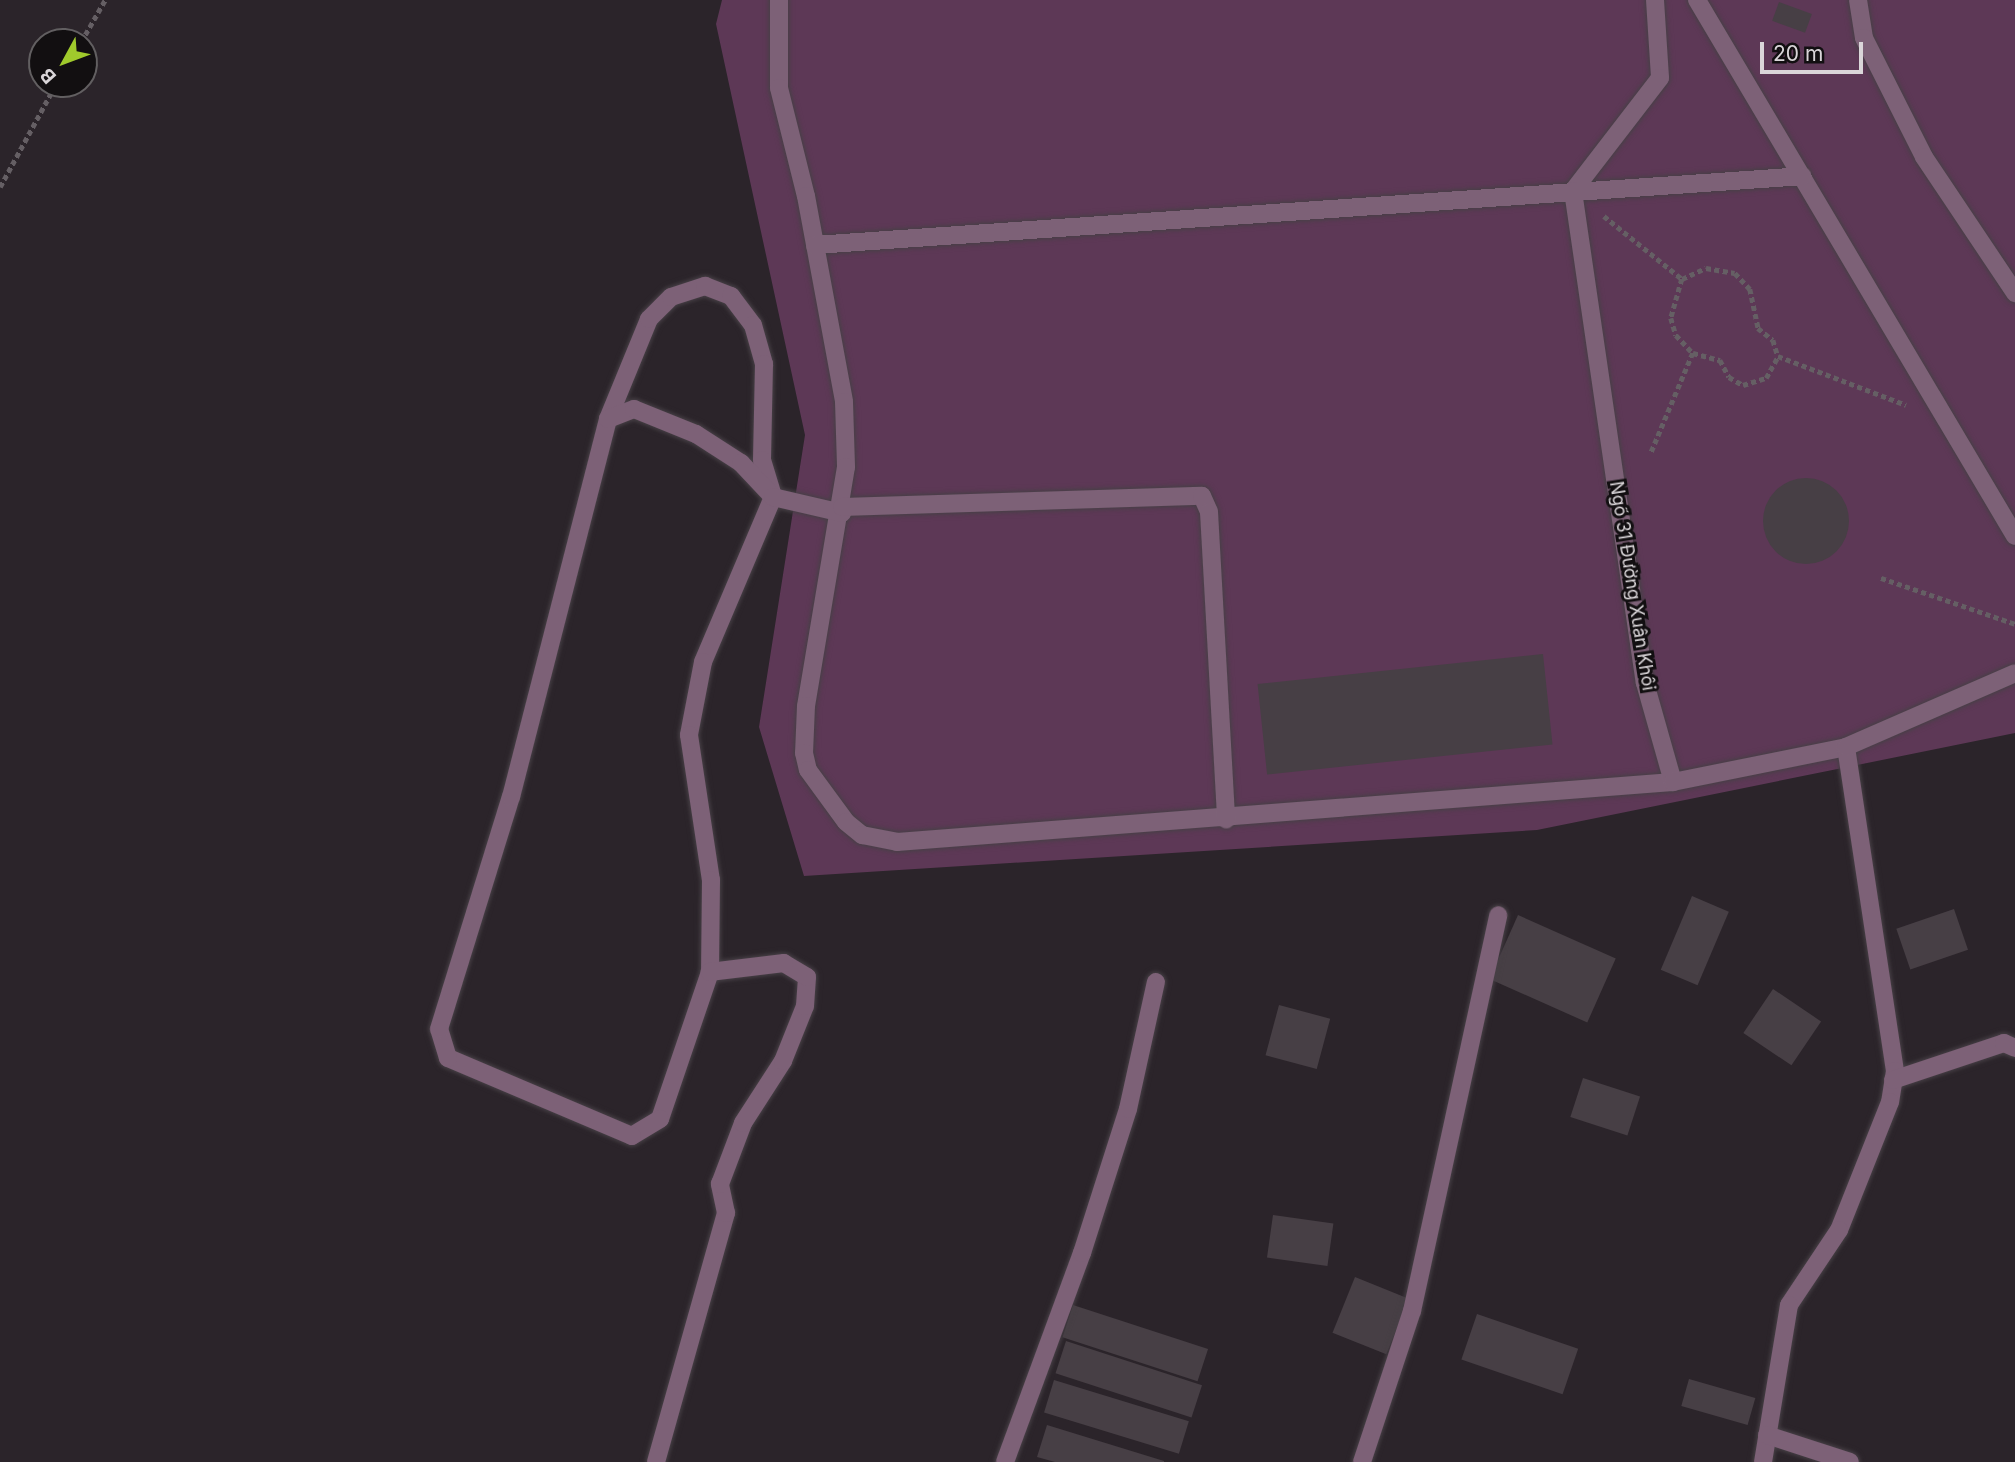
<!DOCTYPE html>
<html>
<head>
<meta charset="utf-8">
<style>
  body { margin:0 }
  #map { position:relative; width:2015px; height:1462px; overflow:hidden; background:#2b242a; font-family:Inter,sans-serif }
  div>[style] { position:absolute }
  .green>* { inset:0; background:#5d3856 }
  .building>* { inset:0; background:#473f45; transform-origin:0 0 }
  .round { border-radius:50% }
  .path>* { height:4.5px; margin-top:-2.25px; transform-origin:0; background:repeating-linear-gradient(90deg,#655f64 0 5px,transparent 0 8.5px) }
  .roads { filter:drop-shadow(0 0 2px #474046) drop-shadow(0 0 2px #474046) }
  .minor>* { height:18px; margin:-9px; padding:0 9px; transform-origin:9px; border-radius:9px; background:#7d6177 }
  span { translate:-50% -50%; white-space:nowrap; text-align:center; line-height:1.15; -webkit-text-stroke:6px #120f11; paint-order:stroke }
  .street-label { font-size:18px; color:#dad6d9 }
  .north { position:absolute; left:28px; top:28px; width:70px; height:70px; box-sizing:border-box; background:#120f11; border:2px solid #625f61; border-radius:50%; rotate:229deg; font-size:19px; font-weight:700; line-height:28px; text-align:center; color:#dad6d9 }
  .north::after { content:''; display:block; margin:auto; width:24px; height:32px; background:#a0ca2c; clip-path:polygon(50% 0,100% 100%,50% 72%,0 100%) }
  .scale { position:absolute; left:1760px; top:42px; width:103px; height:32px; box-sizing:border-box; border:4px solid #dad6d9; border-top:0; padding-left:9px; font-size:21px; line-height:24px; white-space:nowrap; color:#dad6d9; -webkit-text-stroke:5px #120f11; paint-order:stroke }
</style>
</head>
<body>
<div id="map">
  <div class="green">
    <i style="clip-path:polygon(722px 0,2015px 0,2015px 733px,1537px 830px,804px 876px,759px 727px,805px 435px,716px 24px)"></i>
  </div>
  <div class="building">
    <i style="left:1779px;top:2px;width:35px;height:20px;rotate:20deg"></i>
    <i class="round" style="left:1763px;top:478px;width:86px;height:86px"></i>
    <i style="left:1543px;top:654px;width:91px;height:287px;rotate:84deg"></i>
    <i style="left:1692px;top:896px;width:40px;height:80px;rotate:23deg"></i>
    <i style="left:1954px;top:909px;width:43px;height:61px;rotate:71deg"></i>
    <i style="left:1518px;top:915px;width:107px;height:70px;rotate:24deg"></i>
    <i style="left:1773px;top:989px;width:58px;height:53px;rotate:34deg"></i>
    <i style="left:1279px;top:1005px;width:53px;height:52px;rotate:15deg"></i>
    <i style="left:1583px;top:1078px;width:60px;height:41px;rotate:18deg"></i>
    <i style="left:1273px;top:1215px;width:61px;height:43px;rotate:8deg"></i>
    <i style="left:1355px;top:1277px;width:58px;height:60px;rotate:22deg"></i>
    <i style="left:1073px;top:1305px;width:142px;height:34px;rotate:18deg"></i>
    <i style="left:1477px;top:1314px;width:107px;height:48px;rotate:19deg"></i>
    <i style="left:1066px;top:1341px;width:143px;height:34px;rotate:18deg"></i>
    <i style="left:1689px;top:1379px;width:69px;height:28px;rotate:16deg"></i>
    <i style="left:1054px;top:1380px;width:141px;height:34px;rotate:17deg"></i>
    <i style="clip-path:polygon(1047px 1425px,1164px 1461px,1164px 1462px,1055px 1462px,1037px 1457px)"></i>
  </div>
  <div class="path">
    <i style="left:81px;top:42px;width:48px;rotate:-60.3deg"></i>
    <i style="left:0;top:187px;width:117px;rotate:-61.5deg"></i>
    <i style="left:1604px;top:216px;width:100px;rotate:38.9deg"></i>
    <i style="left:1682px;top:279px;width:41px;rotate:105.8deg"></i>
    <i style="left:1671px;top:318px;width:18px;rotate:74deg"></i>
    <i style="left:1676px;top:335px;width:25px;rotate:47deg"></i>
    <i style="left:1693px;top:353px;width:108px;rotate:112.8deg"></i>
    <i style="left:1682px;top:279px;width:26px;rotate:-25deg"></i>
    <i style="left:1706px;top:268px;width:29px;rotate:10deg"></i>
    <i style="left:1735px;top:273px;width:22px;rotate:47deg"></i>
    <i style="left:1750px;top:289px;width:40px;rotate:78deg"></i>
    <i style="left:1758px;top:328px;width:19px;rotate:39deg"></i>
    <i style="left:1773px;top:340px;width:17px;rotate:73deg"></i>
    <i style="left:1693px;top:353px;width:28px;rotate:15deg"></i>
    <i style="left:1720px;top:360px;width:19px;rotate:62deg"></i>
    <i style="left:1729px;top:377px;width:16px;rotate:30deg"></i>
    <i style="left:1743px;top:385px;width:24px;rotate:-17deg"></i>
    <i style="left:1766px;top:378px;width:25px;rotate:-61deg"></i>
    <i style="left:1778px;top:356px;width:137px;rotate:20.9deg"></i>
    <i style="left:1881px;top:578px;width:142px;rotate:18.9deg"></i>
  </div>
  <div class="roads">
    <div class="minor">
      <i style="left:779px;top:0;width:88px;rotate:90deg"></i>
      <i style="left:779px;top:88px;width:111px;rotate:76deg"></i>
      <i style="left:806px;top:196px;width:209px;rotate:79.5deg"></i>
      <i style="left:844px;top:402px;width:65px;rotate:88.2deg"></i>
      <i style="left:846px;top:467px;width:242px;rotate:99.5deg"></i>
      <i style="left:806px;top:706px;width:47px;rotate:92.4deg"></i>
      <i style="left:804px;top:753px;width:17px;rotate:77deg"></i>
      <i style="left:808px;top:770px;width:64px;rotate:53.8deg"></i>
      <i style="left:846px;top:822px;width:21px;rotate:39deg"></i>
      <i style="left:862px;top:835px;width:36px;rotate:11deg"></i>
      <i style="left:897px;top:842px;width:778px;rotate:-4.42deg"></i>
      <i style="left:1655px;top:0;width:78px;rotate:86.3deg"></i>
      <i style="left:1660px;top:78px;width:143px;rotate:127.6deg"></i>
      <i style="left:1573px;top:191px;width:497px;rotate:81.7deg"></i>
      <i style="left:1645px;top:683px;width:103px;rotate:74.2deg"></i>
      <i style="left:1673px;top:782px;width:177px;rotate:-11.4deg"></i>
      <i style="left:1846px;top:747px;width:328px;rotate:81.4deg"></i>
      <i style="left:1895px;top:1071px;width:31px;rotate:99deg"></i>
      <i style="left:1890px;top:1102px;width:138px;rotate:111.7deg"></i>
      <i style="left:1839px;top:1230px;width:90px;rotate:123.7deg"></i>
      <i style="left:1789px;top:1305px;width:159px;rotate:99.4deg"></i>
      <i style="left:1697px;top:0;width:623px;rotate:59.32deg"></i>
      <i style="left:1858px;top:0;width:38px;rotate:81deg"></i>
      <i style="left:1864px;top:38px;width:133px;rotate:63.2deg"></i>
      <i style="left:1924px;top:157px;width:164px;rotate:56.2deg"></i>
      <i style="left:815px;top:245px;width:990px;rotate:-3.99deg"></i>
      <i style="left:608px;top:419px;width:108px;rotate:-67.7deg"></i>
      <i style="left:649px;top:319px;width:31px;rotate:-45deg"></i>
      <i style="left:671px;top:297px;width:36px;rotate:-18deg"></i>
      <i style="left:705px;top:286px;width:28px;rotate:21deg"></i>
      <i style="left:731px;top:296px;width:36px;rotate:53deg"></i>
      <i style="left:753px;top:325px;width:41px;rotate:74.2deg"></i>
      <i style="left:764px;top:364px;width:96px;rotate:91.2deg"></i>
      <i style="left:762px;top:460px;width:39px;rotate:73deg"></i>
      <i style="left:773px;top:497px;width:179px;rotate:113deg"></i>
      <i style="left:703px;top:662px;width:74px;rotate:100.9deg"></i>
      <i style="left:689px;top:735px;width:147px;rotate:81.4deg"></i>
      <i style="left:711px;top:880px;width:92px;rotate:90.6deg"></i>
      <i style="left:710px;top:972px;width:155px;rotate:108.8deg"></i>
      <i style="left:660px;top:1119px;width:33px;rotate:149deg"></i>
      <i style="left:632px;top:1136px;width:200px;rotate:-157deg"></i>
      <i style="left:448px;top:1058px;width:30px;rotate:-107deg"></i>
      <i style="left:439px;top:1029px;width:243px;rotate:-72.8deg"></i>
      <i style="left:511px;top:797px;width:390px;rotate:-75.6deg"></i>
      <i style="left:608px;top:419px;width:28px;rotate:-21deg"></i>
      <i style="left:634px;top:409px;width:67px;rotate:22deg"></i>
      <i style="left:696px;top:434px;width:54px;rotate:32.8deg"></i>
      <i style="left:741px;top:463px;width:47px;rotate:46.7deg"></i>
      <i style="left:773px;top:497px;width:71px;rotate:13.1deg"></i>
      <i style="left:842px;top:507px;width:360px;rotate:-1.8deg"></i>
      <i style="left:1202px;top:496px;width:17px;rotate:66deg"></i>
      <i style="left:1209px;top:512px;width:308px;rotate:86.8deg"></i>
      <i style="left:1846px;top:747px;width:184px;rotate:-23.6deg"></i>
      <i style="left:1893px;top:1080px;width:117px;rotate:-18.4deg"></i>
      <i style="left:2004px;top:1043px;width:12px;rotate:24deg"></i>
      <i style="left:1767px;top:1435px;width:87px;rotate:18deg"></i>
      <i style="left:656px;top:1462px;width:259px;rotate:-74.3deg"></i>
      <i style="left:726px;top:1213px;width:30px;rotate:-102deg"></i>
      <i style="left:720px;top:1184px;width:65px;rotate:-69.3deg"></i>
      <i style="left:743px;top:1123px;width:74px;rotate:-57.2deg"></i>
      <i style="left:783px;top:1061px;width:59px;rotate:-68.2deg"></i>
      <i style="left:805px;top:1006px;width:29px;rotate:-86deg"></i>
      <i style="left:807px;top:977px;width:27px;rotate:-149deg"></i>
      <i style="left:784px;top:963px;width:75px;rotate:173.1deg"></i>
      <i style="left:1005px;top:1462px;width:223px;rotate:-69.8deg"></i>
      <i style="left:1082px;top:1253px;width:151px;rotate:-72.3deg"></i>
      <i style="left:1128px;top:1109px;width:130px;rotate:-77.6deg"></i>
      <i style="left:1362px;top:1462px;width:159px;rotate:-71.7deg"></i>
      <i style="left:1412px;top:1311px;width:405px;rotate:-77.7deg"></i>
    </div>
  </div>
  <div class="street-label">
    <span style="left:1632px;top:586px;rotate:81deg">Ngõ 31 Đường Xuân Khôi</span>
  </div>
  <div class="north">B</div>
  <div class="scale">20 m</div>
</div>
</body>
</html>
